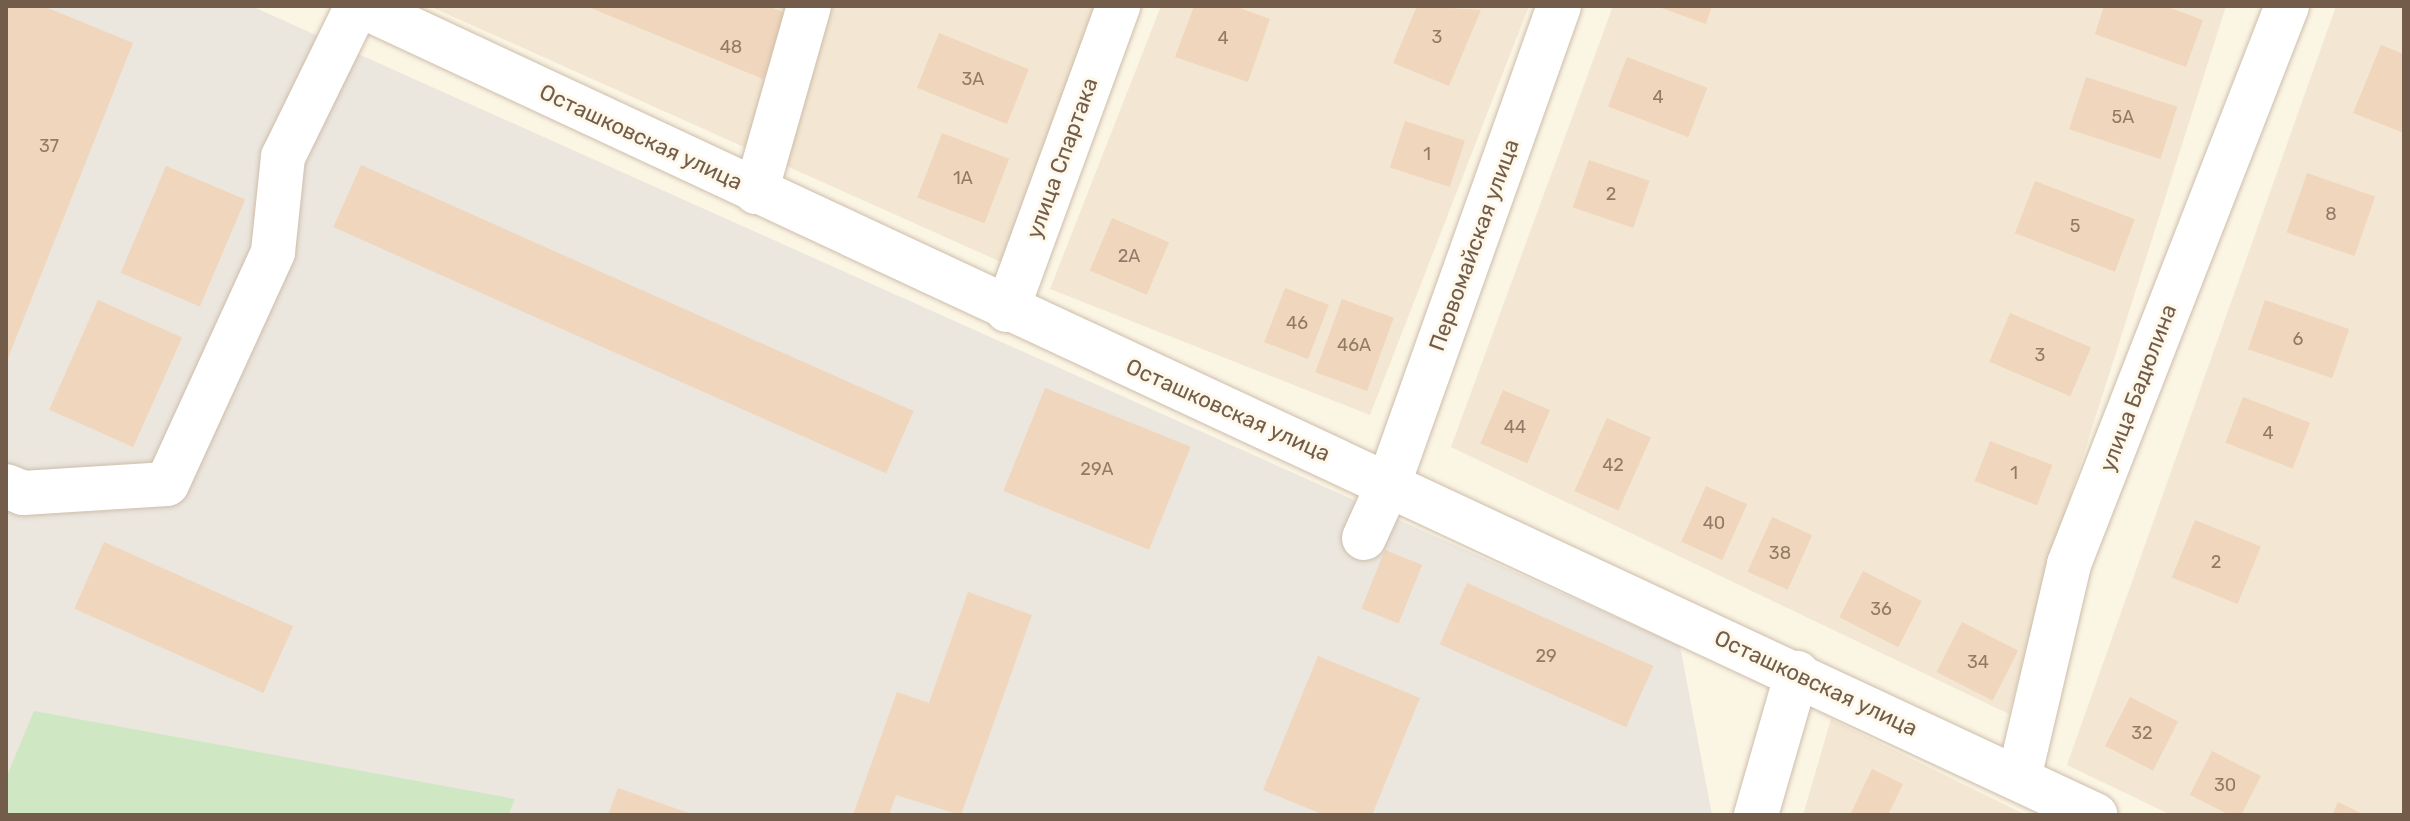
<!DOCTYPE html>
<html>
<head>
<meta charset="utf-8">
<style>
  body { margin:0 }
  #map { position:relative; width:2410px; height:821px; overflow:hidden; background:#fbf5e4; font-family:Rubik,sans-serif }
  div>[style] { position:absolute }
  .residential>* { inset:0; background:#f3e7d3 }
  .industrial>* { inset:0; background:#ebe6de }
  .green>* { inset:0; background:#cfe8c3 }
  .building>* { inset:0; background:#f0d6bc; transform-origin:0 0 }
  .roads { filter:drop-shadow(0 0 2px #cdbdab) drop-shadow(0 0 2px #cdbdab) }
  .minor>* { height:44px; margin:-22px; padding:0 22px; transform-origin:22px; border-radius:22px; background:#fff }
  span { translate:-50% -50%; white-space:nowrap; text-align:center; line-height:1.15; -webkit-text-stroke:6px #fef8ea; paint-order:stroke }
  .number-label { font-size:18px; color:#927b66 }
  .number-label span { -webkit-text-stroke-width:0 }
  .street-label { font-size:22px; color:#735d4a }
  .frame { position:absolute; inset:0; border:8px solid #735d4a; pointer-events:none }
</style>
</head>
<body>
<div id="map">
  <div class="residential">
    <i style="clip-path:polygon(429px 6px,1096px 6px,1001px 262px)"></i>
    <i style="clip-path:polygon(1161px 6px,1529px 6px,1370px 415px,1050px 289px)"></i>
    <i style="clip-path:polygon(1613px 6px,2226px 6px,2054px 548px,2009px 714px,1451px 447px)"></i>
    <i style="clip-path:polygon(2336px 6px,2404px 6px,2404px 815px,2171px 815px,2067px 765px)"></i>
    <i style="clip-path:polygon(1831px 719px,2026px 815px,1803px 815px)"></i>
  </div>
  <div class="industrial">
    <i style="clip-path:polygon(6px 6px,251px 6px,1680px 646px,1712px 815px,6px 815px)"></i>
  </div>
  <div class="green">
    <i style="clip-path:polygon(34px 711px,515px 799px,508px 815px,6px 815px,6px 778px)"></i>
  </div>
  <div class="building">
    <i style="clip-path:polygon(6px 6px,43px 6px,133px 43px,6px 363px)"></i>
    <i style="clip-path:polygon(586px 6px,768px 6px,790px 15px,763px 79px)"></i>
    <i style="clip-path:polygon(1194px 6px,1234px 6px,1270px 19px,1248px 82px,1175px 57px)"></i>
    <i style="clip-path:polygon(1417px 6px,1481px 10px,1449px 86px,1393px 63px)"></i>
    <i style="clip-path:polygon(1656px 6px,1712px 6px,1706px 24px)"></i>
    <i style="clip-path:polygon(2104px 6px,2165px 6px,2203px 20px,2186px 67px,2095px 34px)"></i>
    <i style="left:939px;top:33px;width:97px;height:59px;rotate:22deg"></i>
    <i style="clip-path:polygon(2381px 45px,2404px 54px,2404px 133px,2353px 113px)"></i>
    <i style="left:1627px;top:57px;width:86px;height:53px;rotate:21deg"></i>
    <i style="left:2086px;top:77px;width:96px;height:55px;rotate:18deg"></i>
    <i style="left:1405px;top:121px;width:63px;height:49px;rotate:18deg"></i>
    <i style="left:942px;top:133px;width:72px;height:69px;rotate:21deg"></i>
    <i style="left:1589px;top:160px;width:64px;height:50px;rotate:19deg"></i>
    <i style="left:361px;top:165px;width:605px;height:68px;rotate:24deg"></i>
    <i style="left:166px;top:166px;width:86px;height:116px;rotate:23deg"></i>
    <i style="left:2307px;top:173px;width:72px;height:63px;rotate:19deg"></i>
    <i style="left:2035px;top:181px;width:107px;height:56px;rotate:21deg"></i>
    <i style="left:1112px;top:218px;width:62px;height:57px;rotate:23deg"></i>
    <i style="left:1285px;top:288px;width:47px;height:58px;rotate:21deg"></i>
    <i style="left:1342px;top:299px;width:55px;height:78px;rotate:20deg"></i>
    <i style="left:98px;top:300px;width:92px;height:120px;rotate:24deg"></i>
    <i style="left:2265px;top:300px;width:89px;height:52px;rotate:19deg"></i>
    <i style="left:2010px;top:313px;width:88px;height:53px;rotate:23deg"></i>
    <i style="left:1045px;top:388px;width:157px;height:111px;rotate:22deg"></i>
    <i style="left:1503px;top:390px;width:51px;height:58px;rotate:23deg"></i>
    <i style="left:2243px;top:397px;width:72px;height:49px;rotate:21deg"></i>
    <i style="left:1607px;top:418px;width:48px;height:80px;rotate:24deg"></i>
    <i style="left:1990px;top:441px;width:67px;height:43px;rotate:21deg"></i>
    <i style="left:1706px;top:486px;width:45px;height:61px;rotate:24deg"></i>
    <i style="left:1772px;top:517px;width:44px;height:60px;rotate:24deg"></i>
    <i style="left:2195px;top:520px;width:71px;height:62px;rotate:22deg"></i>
    <i style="left:104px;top:542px;width:207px;height:73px;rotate:24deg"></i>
    <i style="left:1385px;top:550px;width:40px;height:63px;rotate:22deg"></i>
    <i style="left:1863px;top:571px;width:66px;height:52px;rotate:27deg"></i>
    <i style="left:1467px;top:583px;width:204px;height:67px;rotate:24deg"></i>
    <i style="clip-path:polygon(968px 592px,1032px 615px,961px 815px,896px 795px,889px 815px,853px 815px,897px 692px,929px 703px)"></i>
    <i style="left:1962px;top:622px;width:63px;height:56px;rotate:27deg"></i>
    <i style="clip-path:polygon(1318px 656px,1420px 698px,1372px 815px,1324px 815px,1263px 790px)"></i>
    <i style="left:2130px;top:697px;width:54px;height:55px;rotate:27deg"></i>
    <i style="left:2212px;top:751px;width:55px;height:49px;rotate:27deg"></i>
    <i style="clip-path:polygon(1872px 769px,1903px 784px,1888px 815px,1856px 815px,1851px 813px)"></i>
    <i style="clip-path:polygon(618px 788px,694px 815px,608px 815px)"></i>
    <i style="clip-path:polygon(2338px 802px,2365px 815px,2332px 815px)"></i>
  </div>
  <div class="roads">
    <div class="minor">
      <i style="left:362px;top:6px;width:1913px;rotate:25.02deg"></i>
      <i style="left:756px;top:192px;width:193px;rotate:-74.1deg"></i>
      <i style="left:1007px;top:310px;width:324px;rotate:-69.9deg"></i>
      <i style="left:6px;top:486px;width:18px;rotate:22deg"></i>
      <i style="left:23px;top:493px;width:144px;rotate:-3.6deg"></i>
      <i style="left:167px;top:484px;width:255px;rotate:-65.4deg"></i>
      <i style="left:273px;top:252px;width:96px;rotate:-84deg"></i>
      <i style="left:283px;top:157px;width:168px;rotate:-63.9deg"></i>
      <i style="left:1364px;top:538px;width:60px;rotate:-65.6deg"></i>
      <i style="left:1389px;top:483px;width:506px;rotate:-70.38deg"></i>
      <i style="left:2019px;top:778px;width:220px;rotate:-76.8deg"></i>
      <i style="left:2069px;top:564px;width:599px;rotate:-68.66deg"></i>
      <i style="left:1756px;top:815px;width:148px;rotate:-73.9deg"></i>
    </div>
  </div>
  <div class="number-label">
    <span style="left:1437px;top:37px">3</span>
    <span style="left:1223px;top:38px">4</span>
    <span style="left:731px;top:47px">48</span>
    <span style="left:973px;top:79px">3А</span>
    <span style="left:1658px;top:97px">4</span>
    <span style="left:2123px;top:117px">5А</span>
    <span style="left:49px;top:146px">37</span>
    <span style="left:1427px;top:154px">1</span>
    <span style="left:963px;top:178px">1А</span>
    <span style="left:1611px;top:194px">2</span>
    <span style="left:2331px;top:214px">8</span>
    <span style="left:2075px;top:226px">5</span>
    <span style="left:1129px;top:256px">2А</span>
    <span style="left:1297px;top:323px">46</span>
    <span style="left:2298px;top:339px">6</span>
    <span style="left:1354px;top:345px">46А</span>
    <span style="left:2040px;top:355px">3</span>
    <span style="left:1515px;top:427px">44</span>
    <span style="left:2268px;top:433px">4</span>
    <span style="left:1613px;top:465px">42</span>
    <span style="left:1097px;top:469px">29А</span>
    <span style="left:2014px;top:473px">1</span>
    <span style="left:1714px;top:523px">40</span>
    <span style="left:1780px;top:553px">38</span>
    <span style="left:2216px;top:562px">2</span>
    <span style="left:1881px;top:609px">36</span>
    <span style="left:1546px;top:656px">29</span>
    <span style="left:1978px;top:662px">34</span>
    <span style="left:2142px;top:733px">32</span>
    <span style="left:2225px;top:785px">30</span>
  </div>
  <div class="street-label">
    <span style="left:641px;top:137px;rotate:25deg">Осташковская улица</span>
    <span style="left:1062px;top:158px;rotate:-70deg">улица Спартака</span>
    <span style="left:1474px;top:245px;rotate:-70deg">Первомайская улица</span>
    <span style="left:2138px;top:388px;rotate:-69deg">улица Бадюлина</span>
    <span style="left:1228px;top:410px;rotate:24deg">Осташковская улица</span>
    <span style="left:1816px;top:683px;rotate:25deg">Осташковская улица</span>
  </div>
  <div class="frame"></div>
</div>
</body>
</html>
